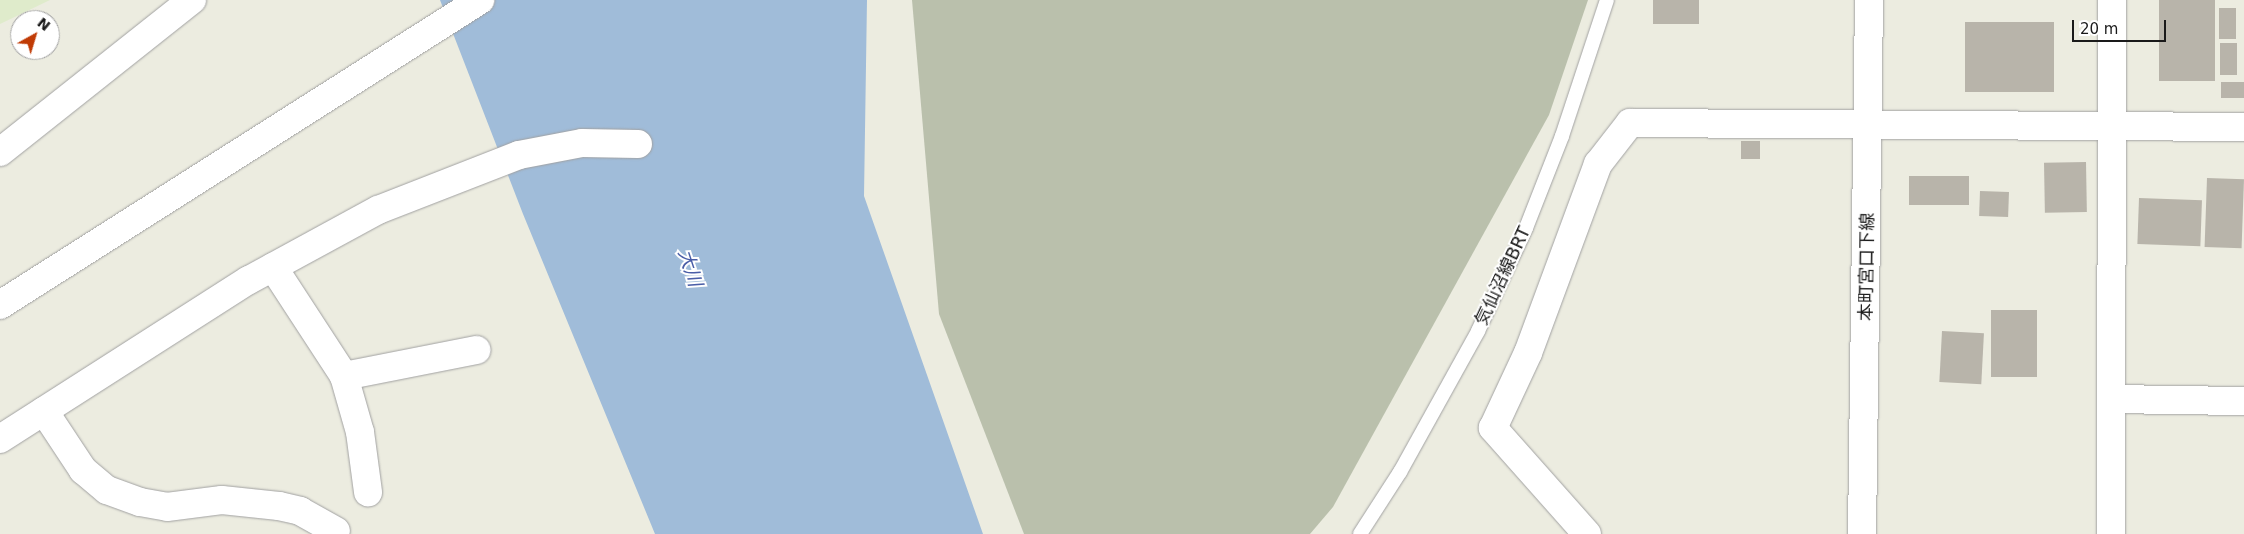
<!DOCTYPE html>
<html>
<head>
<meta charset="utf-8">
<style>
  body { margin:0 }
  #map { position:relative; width:2244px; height:534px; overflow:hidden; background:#ecece0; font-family:"DejaVu Sans","Noto Sans JP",sans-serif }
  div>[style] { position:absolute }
  .construction>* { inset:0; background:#bac0ac }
  .farmland>* { inset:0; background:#dfebcb }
  .water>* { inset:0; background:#a0bcd9 }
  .building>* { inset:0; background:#b8b4aa; transform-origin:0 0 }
  .roads { filter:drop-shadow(0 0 1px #a1a1a1) drop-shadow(0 0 1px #a1a1a1) }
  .service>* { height:14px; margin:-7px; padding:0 7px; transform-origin:7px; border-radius:7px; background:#fff }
  .minor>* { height:28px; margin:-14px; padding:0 14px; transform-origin:14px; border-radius:14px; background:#fff }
  .tertiary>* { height:28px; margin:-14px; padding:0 14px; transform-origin:14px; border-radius:14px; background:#fff }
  span { translate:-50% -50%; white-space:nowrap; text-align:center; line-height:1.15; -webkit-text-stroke:4px #fff; paint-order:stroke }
  .street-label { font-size:18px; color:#1a1a1a }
  .water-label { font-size:19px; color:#4a5ea7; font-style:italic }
  .north { position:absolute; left:10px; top:10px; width:50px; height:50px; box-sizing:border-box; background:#fff; border:1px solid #a3a3a3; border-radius:50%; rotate:39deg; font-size:14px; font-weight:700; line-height:20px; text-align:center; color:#1a1a1a }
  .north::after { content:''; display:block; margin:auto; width:18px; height:22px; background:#c03b05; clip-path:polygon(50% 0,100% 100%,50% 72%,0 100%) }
  .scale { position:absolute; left:2072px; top:20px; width:94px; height:22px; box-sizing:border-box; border:2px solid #1a1a1a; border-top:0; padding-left:6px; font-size:15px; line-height:18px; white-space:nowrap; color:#1a1a1a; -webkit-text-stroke:4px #fff; paint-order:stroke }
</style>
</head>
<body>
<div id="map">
  <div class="construction">
    <i style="clip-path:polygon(912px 0,1588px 0,1549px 115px,1333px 507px,1310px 534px,1024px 534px,939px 314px)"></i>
  </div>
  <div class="farmland">
    <i style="clip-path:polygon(0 0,50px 0,0 24px)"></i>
  </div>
  <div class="water">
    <i style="clip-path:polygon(440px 0,867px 0,864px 196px,983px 534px,655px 534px,523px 214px)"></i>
  </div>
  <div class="building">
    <i style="left:1653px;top:0;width:46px;height:24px"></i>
    <i style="left:2159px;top:0;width:56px;height:81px"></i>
    <i style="left:2219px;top:8px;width:17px;height:31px"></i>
    <i style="left:1965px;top:22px;width:89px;height:70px"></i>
    <i style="left:2220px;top:43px;width:17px;height:32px"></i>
    <i style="left:2221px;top:82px;width:23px;height:16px"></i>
    <i style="left:1741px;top:141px;width:19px;height:18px"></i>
    <i style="left:2086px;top:162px;width:50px;height:42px;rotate:89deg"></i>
    <i style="left:1909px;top:176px;width:60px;height:29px"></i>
    <i style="left:2207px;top:178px;width:37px;height:69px;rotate:2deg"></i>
    <i style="left:1980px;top:191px;width:29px;height:25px;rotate:2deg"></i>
    <i style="left:2139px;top:198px;width:63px;height:46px;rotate:2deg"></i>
    <i style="left:1991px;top:310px;width:46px;height:67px"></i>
    <i style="left:1942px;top:331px;width:42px;height:51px;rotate:3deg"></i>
  </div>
  <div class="roads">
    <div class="service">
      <i style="left:1360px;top:534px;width:74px;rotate:-57.2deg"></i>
      <i style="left:1400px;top:472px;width:161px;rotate:-61deg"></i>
      <i style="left:1478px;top:331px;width:114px;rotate:-65deg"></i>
      <i style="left:1526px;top:228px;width:99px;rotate:-68.6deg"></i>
      <i style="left:1562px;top:136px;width:143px;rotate:-71.7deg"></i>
    </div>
    <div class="minor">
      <i style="left:0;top:152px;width:245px;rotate:-38.4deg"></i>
      <i style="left:273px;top:267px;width:130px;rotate:56.9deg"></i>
      <i style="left:344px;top:376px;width:58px;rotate:74.1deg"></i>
      <i style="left:360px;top:432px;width:61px;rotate:82.4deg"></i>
      <i style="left:344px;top:376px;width:135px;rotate:-11.1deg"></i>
      <i style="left:2112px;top:399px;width:132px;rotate:0.9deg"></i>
      <i style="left:44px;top:411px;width:71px;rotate:56.5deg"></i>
      <i style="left:83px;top:470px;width:31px;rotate:40deg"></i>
      <i style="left:107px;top:490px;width:35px;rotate:20deg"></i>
      <i style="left:140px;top:502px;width:27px;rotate:10deg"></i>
      <i style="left:167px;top:507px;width:55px;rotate:-7.3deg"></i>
      <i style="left:222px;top:500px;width:57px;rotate:6deg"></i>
      <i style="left:279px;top:506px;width:22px;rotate:13deg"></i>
      <i style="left:300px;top:511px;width:41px;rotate:29.1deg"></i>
      <i style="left:0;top:439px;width:295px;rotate:-32.6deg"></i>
      <i style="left:249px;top:280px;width:147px;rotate:-28.5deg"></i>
      <i style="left:378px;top:210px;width:151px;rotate:-21.3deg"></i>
      <i style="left:519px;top:155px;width:64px;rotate:-10.8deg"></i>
      <i style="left:582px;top:143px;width:56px;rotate:1deg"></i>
      <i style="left:1587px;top:534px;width:142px;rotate:-131.6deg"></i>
      <i style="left:1493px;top:428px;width:83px;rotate:-65deg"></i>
      <i style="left:1528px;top:353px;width:202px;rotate:-69.7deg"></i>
      <i style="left:1598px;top:164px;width:52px;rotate:-52deg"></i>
      <i style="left:1630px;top:123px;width:614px;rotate:0.37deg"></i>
      <i style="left:2111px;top:534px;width:534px;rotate:-89.89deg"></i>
    </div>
    <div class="tertiary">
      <i style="left:0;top:305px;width:569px;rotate:-32.43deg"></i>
      <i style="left:1862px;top:534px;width:534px;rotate:-89.25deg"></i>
    </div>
  </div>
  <div class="street-label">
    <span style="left:1867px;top:267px;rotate:-89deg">本町宮口下線</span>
    <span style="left:1503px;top:276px;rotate:-65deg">気仙沼線BRT</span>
  </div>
  <div class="water-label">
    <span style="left:690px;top:268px;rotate:72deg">大川</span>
  </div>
  <div class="north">N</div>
  <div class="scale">20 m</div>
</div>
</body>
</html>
